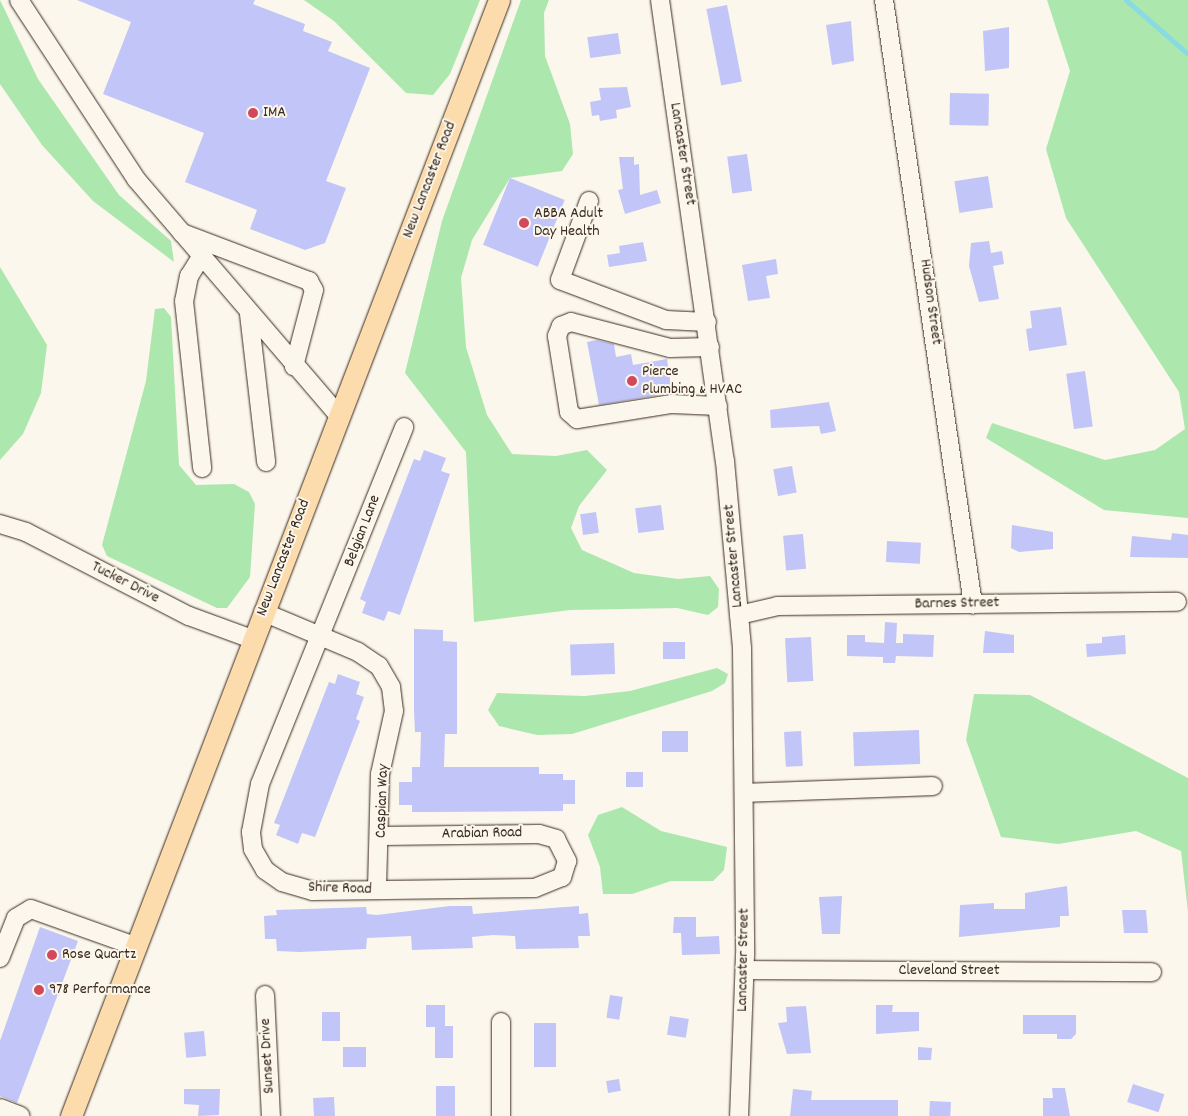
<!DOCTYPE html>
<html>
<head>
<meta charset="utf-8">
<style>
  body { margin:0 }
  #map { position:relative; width:1188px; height:1116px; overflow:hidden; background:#fbf7ec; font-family:Dekko,sans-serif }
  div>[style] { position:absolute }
  .green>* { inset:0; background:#ace7ad }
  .stream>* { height:5px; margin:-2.5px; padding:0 2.5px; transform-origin:2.5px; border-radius:2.5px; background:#8adbe1 }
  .building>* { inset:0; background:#c2c5f7; transform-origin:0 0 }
  .roads { filter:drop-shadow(0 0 1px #3b2a1e) drop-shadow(0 0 1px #3b2a1e) }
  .minor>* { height:18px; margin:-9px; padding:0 9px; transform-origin:9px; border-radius:9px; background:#fbf7ec }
  .major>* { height:21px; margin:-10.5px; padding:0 10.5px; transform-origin:10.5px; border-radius:10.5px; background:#fcdcac }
  .dots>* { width:14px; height:14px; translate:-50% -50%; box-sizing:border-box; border:2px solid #fbf7ec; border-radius:50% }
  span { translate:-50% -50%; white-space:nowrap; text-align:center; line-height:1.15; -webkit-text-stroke:4px #fbf7ec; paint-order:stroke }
  .poi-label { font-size:16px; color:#3b2a1e }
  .left { translate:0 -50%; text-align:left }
  .street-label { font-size:16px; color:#3b2a1e }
</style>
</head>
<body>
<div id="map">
  <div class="green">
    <i style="clip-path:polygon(0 0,38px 79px,119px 195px,171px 241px,174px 262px,93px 201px,42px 145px,0 84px)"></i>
    <i style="clip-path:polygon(304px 0,480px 0,450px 74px,433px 95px,406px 93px,334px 21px)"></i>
    <i style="clip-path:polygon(521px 0,549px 0,544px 13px,545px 56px,570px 124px,573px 154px,562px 171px,510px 178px,472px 240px,461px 278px,466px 347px,487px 415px,512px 454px,556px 456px,587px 450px,607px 470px,579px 506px,571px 528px,582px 550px,634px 573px,678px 579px,710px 576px,719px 589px,718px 607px,708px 615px,677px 608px,570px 610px,474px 622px,466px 452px,405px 373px,442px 221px)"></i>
    <i style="clip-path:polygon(1047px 0,1188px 0,1188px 518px,1104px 510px,986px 438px,992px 423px,1105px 460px,1155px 450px,1185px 429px,1179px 392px,1066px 218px,1046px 149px,1070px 71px)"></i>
    <i style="clip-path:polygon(0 267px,47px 345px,41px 393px,23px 434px,0 460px)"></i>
    <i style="clip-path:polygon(164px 308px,171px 317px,179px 465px,196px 485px,234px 484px,249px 492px,255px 504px,250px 577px,227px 608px,217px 608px,107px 556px,102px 545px,146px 381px,155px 309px)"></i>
    <i style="clip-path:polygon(717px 668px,728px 674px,725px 683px,712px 691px,572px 734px,537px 735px,499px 726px,488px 710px,497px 693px,585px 696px,630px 691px)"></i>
    <i style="clip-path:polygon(974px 694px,1030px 695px,1188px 778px,1188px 912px,1181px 851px,1136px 831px,1058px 844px,1001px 837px,966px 740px)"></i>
    <i style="clip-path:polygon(622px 807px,661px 831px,727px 847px,724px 870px,713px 881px,671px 881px,632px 894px,603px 894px,600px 867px,588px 835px,598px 815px)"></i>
  </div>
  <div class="stream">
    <i style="left:1126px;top:0;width:82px;rotate:41.1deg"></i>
  </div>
  <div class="building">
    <i style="clip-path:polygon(77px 0,255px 0,253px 4px,305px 24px,303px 31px,332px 42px,328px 51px,370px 68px,326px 181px,346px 188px,325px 243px,305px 250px,250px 229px,257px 210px,185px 182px,204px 133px,103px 94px,131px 22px)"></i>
    <i style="left:727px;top:5px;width:78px;height:21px;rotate:79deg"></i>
    <i style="clip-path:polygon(851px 21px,854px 61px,832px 65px,826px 25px)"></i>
    <i style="clip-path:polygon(1009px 27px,1009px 68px,985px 71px,983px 31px)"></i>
    <i style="left:618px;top:33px;width:21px;height:31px;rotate:82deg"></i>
    <i style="clip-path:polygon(627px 87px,631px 107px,616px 110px,617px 118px,600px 121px,599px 115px,592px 116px,590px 102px,601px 100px,599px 88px)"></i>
    <i style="left:950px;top:93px;width:39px;height:32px;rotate:1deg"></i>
    <i style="left:747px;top:154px;width:37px;height:20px;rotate:82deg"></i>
    <i style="clip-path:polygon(619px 157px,634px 157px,634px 165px,639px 164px,640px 195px,657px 190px,661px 203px,625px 214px,618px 190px,623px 189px)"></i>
    <i style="left:988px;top:176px;width:32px;height:34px;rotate:81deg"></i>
    <i style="left:510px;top:178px;width:59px;height:72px;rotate:22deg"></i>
    <i style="clip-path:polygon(989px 241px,991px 253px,1002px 251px,1004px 264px,993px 266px,999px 299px,979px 302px,969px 266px,971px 243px)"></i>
    <i style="clip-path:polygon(643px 242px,647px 261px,609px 267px,607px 255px,620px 253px,619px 246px)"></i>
    <i style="clip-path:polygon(776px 259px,778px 274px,766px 276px,770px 298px,748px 301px,742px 265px)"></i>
    <i style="clip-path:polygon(1061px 307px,1067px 345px,1029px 351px,1026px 329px,1032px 328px,1030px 311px)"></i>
    <i style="clip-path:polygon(597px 340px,614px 344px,616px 357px,631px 354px,633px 365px,667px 359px,672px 393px,599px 405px,587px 342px)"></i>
    <i style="left:1085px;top:371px;width:56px;height:19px;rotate:82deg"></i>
    <i style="clip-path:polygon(829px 402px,836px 431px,821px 434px,819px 426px,771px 428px,770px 410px)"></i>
    <i style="clip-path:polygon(424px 450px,446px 458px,441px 471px,450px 474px,400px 615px,388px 611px,384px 621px,362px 613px,366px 602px,360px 599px,414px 459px,420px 461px)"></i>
    <i style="left:792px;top:466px;width:27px;height:19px;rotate:80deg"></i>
    <i style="left:661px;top:505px;width:25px;height:26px;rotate:83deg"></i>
    <i style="left:596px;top:512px;width:21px;height:16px;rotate:82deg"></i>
    <i style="clip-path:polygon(1012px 525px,1053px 532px,1053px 549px,1019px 552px,1011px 548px)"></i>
    <i style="clip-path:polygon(1172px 533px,1188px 535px,1188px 558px,1130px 557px,1132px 536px,1171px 540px)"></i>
    <i style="left:803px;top:534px;width:35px;height:20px;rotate:85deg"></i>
    <i style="left:887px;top:541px;width:34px;height:21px;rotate:3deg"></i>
    <i style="clip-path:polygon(885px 622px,897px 623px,896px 643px,903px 643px,903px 634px,934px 635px,933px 657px,896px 656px,895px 663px,883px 663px,883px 657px,847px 656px,847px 635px,865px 635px,865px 642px,884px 643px)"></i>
    <i style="clip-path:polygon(414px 629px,443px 630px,443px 641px,457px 642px,457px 734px,445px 734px,444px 767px,539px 767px,539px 774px,563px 774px,563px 780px,575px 780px,575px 804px,563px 804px,563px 811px,432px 812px,412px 812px,412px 805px,399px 805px,399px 782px,412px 782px,412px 767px,420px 767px,421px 732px,415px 732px,414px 711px)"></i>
    <i style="clip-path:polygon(985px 631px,1014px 635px,1014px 653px,983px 653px)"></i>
    <i style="clip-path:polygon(1125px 635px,1126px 654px,1087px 657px,1086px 644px,1102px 643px,1102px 637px)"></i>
    <i style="left:811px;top:637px;width:44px;height:26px;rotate:87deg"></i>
    <i style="left:663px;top:642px;width:22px;height:17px"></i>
    <i style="left:614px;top:643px;width:31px;height:44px;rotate:88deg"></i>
    <i style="clip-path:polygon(338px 674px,360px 682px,356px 694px,364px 697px,356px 719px,360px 721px,315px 837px,302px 833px,298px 844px,276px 835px,280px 825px,274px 823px,329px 682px,335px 684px)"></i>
    <i style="left:919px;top:730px;width:34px;height:66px;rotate:88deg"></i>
    <i style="left:662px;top:731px;width:26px;height:21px"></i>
    <i style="left:801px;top:731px;width:35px;height:17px;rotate:87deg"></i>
    <i style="left:626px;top:772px;width:17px;height:15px"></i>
    <i style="clip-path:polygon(1067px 886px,1069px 916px,1060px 916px,1060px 927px,959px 937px,960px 905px,994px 903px,994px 909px,1025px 909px,1025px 893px)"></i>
    <i style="clip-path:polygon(842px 896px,840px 934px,822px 934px,819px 897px)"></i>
    <i style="clip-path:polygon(450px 906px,472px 906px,473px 914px,579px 906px,579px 914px,588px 913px,590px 936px,578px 936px,579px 948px,516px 949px,515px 936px,493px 935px,472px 937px,473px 948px,412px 950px,411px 936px,367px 938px,366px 949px,299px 952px,277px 951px,276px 939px,265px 939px,264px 916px,277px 915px,276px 910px,366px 907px,367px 914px,377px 915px)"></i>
    <i style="clip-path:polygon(1122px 910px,1146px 910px,1148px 933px,1124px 933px)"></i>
    <i style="clip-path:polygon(674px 917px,696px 917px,696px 937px,719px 936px,720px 954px,682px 955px,681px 933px,673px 933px)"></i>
    <i style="clip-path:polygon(40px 927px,78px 941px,17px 1103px,0 1096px,0 1041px)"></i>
    <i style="left:610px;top:995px;width:13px;height:23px;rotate:9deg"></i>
    <i style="clip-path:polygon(426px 1005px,445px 1005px,445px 1026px,453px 1026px,453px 1058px,435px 1058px,435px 1027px,426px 1027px)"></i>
    <i style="clip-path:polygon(876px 1005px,893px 1005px,892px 1012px,919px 1012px,919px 1031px,876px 1034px)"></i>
    <i style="clip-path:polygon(806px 1006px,811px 1053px,787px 1054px,778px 1023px,787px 1022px,786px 1007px)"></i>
    <i style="left:322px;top:1012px;width:18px;height:29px"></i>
    <i style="clip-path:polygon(1023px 1015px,1076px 1015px,1076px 1034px,1071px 1039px,1057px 1039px,1057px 1034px,1023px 1034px)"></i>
    <i style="left:670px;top:1016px;width:19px;height:19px;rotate:9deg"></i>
    <i style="left:534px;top:1023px;width:22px;height:44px"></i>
    <i style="left:204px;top:1031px;width:25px;height:20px;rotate:85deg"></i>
    <i style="left:343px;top:1047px;width:23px;height:20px"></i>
    <i style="clip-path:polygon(918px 1047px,932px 1048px,931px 1060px,918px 1060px)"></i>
    <i style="left:619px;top:1079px;width:12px;height:13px;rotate:81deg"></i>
    <i style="left:1133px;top:1084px;width:33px;height:19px;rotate:18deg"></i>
    <i style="left:455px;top:1086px;width:30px;height:19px;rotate:90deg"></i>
    <i style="clip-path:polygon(1052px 1088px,1065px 1088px,1070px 1116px,1043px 1116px,1043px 1098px,1053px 1098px)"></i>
    <i style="clip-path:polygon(184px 1089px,220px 1089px,219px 1115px,198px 1116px,199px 1105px,184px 1104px)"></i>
    <i style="clip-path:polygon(793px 1089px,812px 1091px,811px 1100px,898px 1100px,898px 1116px,790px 1116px)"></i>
    <i style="left:334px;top:1097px;width:19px;height:21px;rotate:87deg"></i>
    <i style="left:930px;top:1101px;width:21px;height:15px;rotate:3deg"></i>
  </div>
  <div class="roads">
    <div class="minor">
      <i style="left:19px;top:0;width:214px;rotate:56.8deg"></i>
      <i style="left:136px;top:179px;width:312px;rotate:49.4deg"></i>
      <i style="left:660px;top:0;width:466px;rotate:82deg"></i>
      <i style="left:725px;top:461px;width:188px;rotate:84.8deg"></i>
      <i style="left:742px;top:648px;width:307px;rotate:89.4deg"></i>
      <i style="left:745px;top:955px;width:161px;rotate:92.1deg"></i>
      <i style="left:884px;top:0;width:611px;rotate:81.62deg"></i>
      <i style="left:589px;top:201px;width:84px;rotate:110.2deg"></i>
      <i style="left:560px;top:280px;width:113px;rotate:20.7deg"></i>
      <i style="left:666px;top:320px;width:41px;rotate:2.8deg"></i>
      <i style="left:182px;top:233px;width:136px;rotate:20.7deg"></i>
      <i style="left:309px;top:281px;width:10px;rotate:61deg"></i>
      <i style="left:314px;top:290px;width:79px;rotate:104.7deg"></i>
      <i style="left:201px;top:257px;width:22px;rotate:122deg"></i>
      <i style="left:189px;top:276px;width:25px;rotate:101deg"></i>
      <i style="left:184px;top:301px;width:168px;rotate:83.8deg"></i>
      <i style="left:249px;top:314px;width:149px;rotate:83.4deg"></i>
      <i style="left:710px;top:347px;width:40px;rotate:178.6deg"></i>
      <i style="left:670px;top:348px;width:102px;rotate:-165.3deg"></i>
      <i style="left:571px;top:322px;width:11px;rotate:158deg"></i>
      <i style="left:561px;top:326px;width:11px;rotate:112deg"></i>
      <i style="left:557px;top:336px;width:77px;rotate:81deg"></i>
      <i style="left:569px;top:412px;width:11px;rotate:41deg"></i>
      <i style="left:577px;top:419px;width:96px;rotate:-9deg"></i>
      <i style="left:672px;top:404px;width:46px;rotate:2.5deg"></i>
      <i style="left:0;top:524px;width:27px;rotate:17deg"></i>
      <i style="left:26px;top:532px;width:183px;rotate:27.3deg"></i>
      <i style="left:189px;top:616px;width:67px;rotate:20.1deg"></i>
      <i style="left:263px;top:612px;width:103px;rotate:22.8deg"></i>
      <i style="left:358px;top:652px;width:25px;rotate:34deg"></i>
      <i style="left:379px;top:666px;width:24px;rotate:60deg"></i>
      <i style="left:391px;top:687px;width:24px;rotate:83deg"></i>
      <i style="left:394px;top:711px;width:65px;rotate:102.5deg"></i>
      <i style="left:380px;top:774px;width:116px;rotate:91.5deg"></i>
      <i style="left:739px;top:615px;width:39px;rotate:-13deg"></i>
      <i style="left:777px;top:606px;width:400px;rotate:-0.6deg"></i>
      <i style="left:744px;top:793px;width:189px;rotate:-2.1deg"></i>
      <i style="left:382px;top:836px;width:157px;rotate:-0.7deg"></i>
      <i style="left:539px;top:834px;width:18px;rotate:16deg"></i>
      <i style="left:556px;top:839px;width:25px;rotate:63deg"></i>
      <i style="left:567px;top:861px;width:17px;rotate:107deg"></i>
      <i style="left:562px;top:877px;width:29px;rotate:158deg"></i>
      <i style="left:535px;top:888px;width:222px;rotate:179.2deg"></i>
      <i style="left:313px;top:891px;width:32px;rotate:-164deg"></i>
      <i style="left:282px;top:882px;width:21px;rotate:-145deg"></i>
      <i style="left:265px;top:870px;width:24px;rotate:-120deg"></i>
      <i style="left:253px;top:849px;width:17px;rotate:-97deg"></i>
      <i style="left:251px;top:832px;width:49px;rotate:-79.4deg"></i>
      <i style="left:260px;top:784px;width:385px;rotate:-68deg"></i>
      <i style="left:0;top:958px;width:43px;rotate:-68.2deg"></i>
      <i style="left:16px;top:918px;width:17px;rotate:-31deg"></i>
      <i style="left:31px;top:909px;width:110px;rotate:19.6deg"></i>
      <i style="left:745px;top:970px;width:407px;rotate:0.3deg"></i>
      <i style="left:265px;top:995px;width:121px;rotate:87.2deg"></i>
      <i style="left:501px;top:1022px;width:94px;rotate:90deg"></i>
      <i style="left:0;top:1108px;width:22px;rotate:21deg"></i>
    </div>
    <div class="major">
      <i style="left:71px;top:1116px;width:1195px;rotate:-69.02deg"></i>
    </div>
  </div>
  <div class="dots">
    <i style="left:253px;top:113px;background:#d1495b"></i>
    <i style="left:524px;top:223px;background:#d1495b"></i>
    <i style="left:632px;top:381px;background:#d1495b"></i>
    <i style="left:52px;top:955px;background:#d1495b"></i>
    <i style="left:39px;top:990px;background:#d1495b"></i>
  </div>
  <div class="poi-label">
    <span class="left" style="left:263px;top:113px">IMA</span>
    <span class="left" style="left:534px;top:223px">ABBA Adult<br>Day Health</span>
    <span class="left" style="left:642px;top:381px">Pierce<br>Plumbing &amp; HVAC</span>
    <span class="left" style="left:62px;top:955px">Rose Quartz</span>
    <span class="left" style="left:49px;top:990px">978 Performance</span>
  </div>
  <div class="street-label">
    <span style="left:682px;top:154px;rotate:81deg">Lancaster Street</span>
    <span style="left:430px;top:180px;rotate:-69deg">New Lancaster Road</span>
    <span style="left:930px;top:302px;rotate:82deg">Hudson Street</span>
    <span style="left:363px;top:531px;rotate:-69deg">Belgian Lane</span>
    <span style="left:734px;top:556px;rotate:-95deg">Lancaster Street</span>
    <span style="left:284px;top:558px;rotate:-69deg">New Lancaster Road</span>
    <span style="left:125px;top:583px;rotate:27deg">Tucker Drive</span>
    <span style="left:957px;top:604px;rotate:-1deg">Barnes Street</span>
    <span style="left:383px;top:801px;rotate:-88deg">Caspian Way</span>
    <span style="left:482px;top:834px;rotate:-1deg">Arabian Road</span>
    <span style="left:340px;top:889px;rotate:2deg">Shire Road</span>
    <span style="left:744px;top:960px;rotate:-89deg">Lancaster Street</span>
    <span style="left:949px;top:971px">Cleveland Street</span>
    <span style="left:268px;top:1056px;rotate:-93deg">Sunset Drive</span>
  </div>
</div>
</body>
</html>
